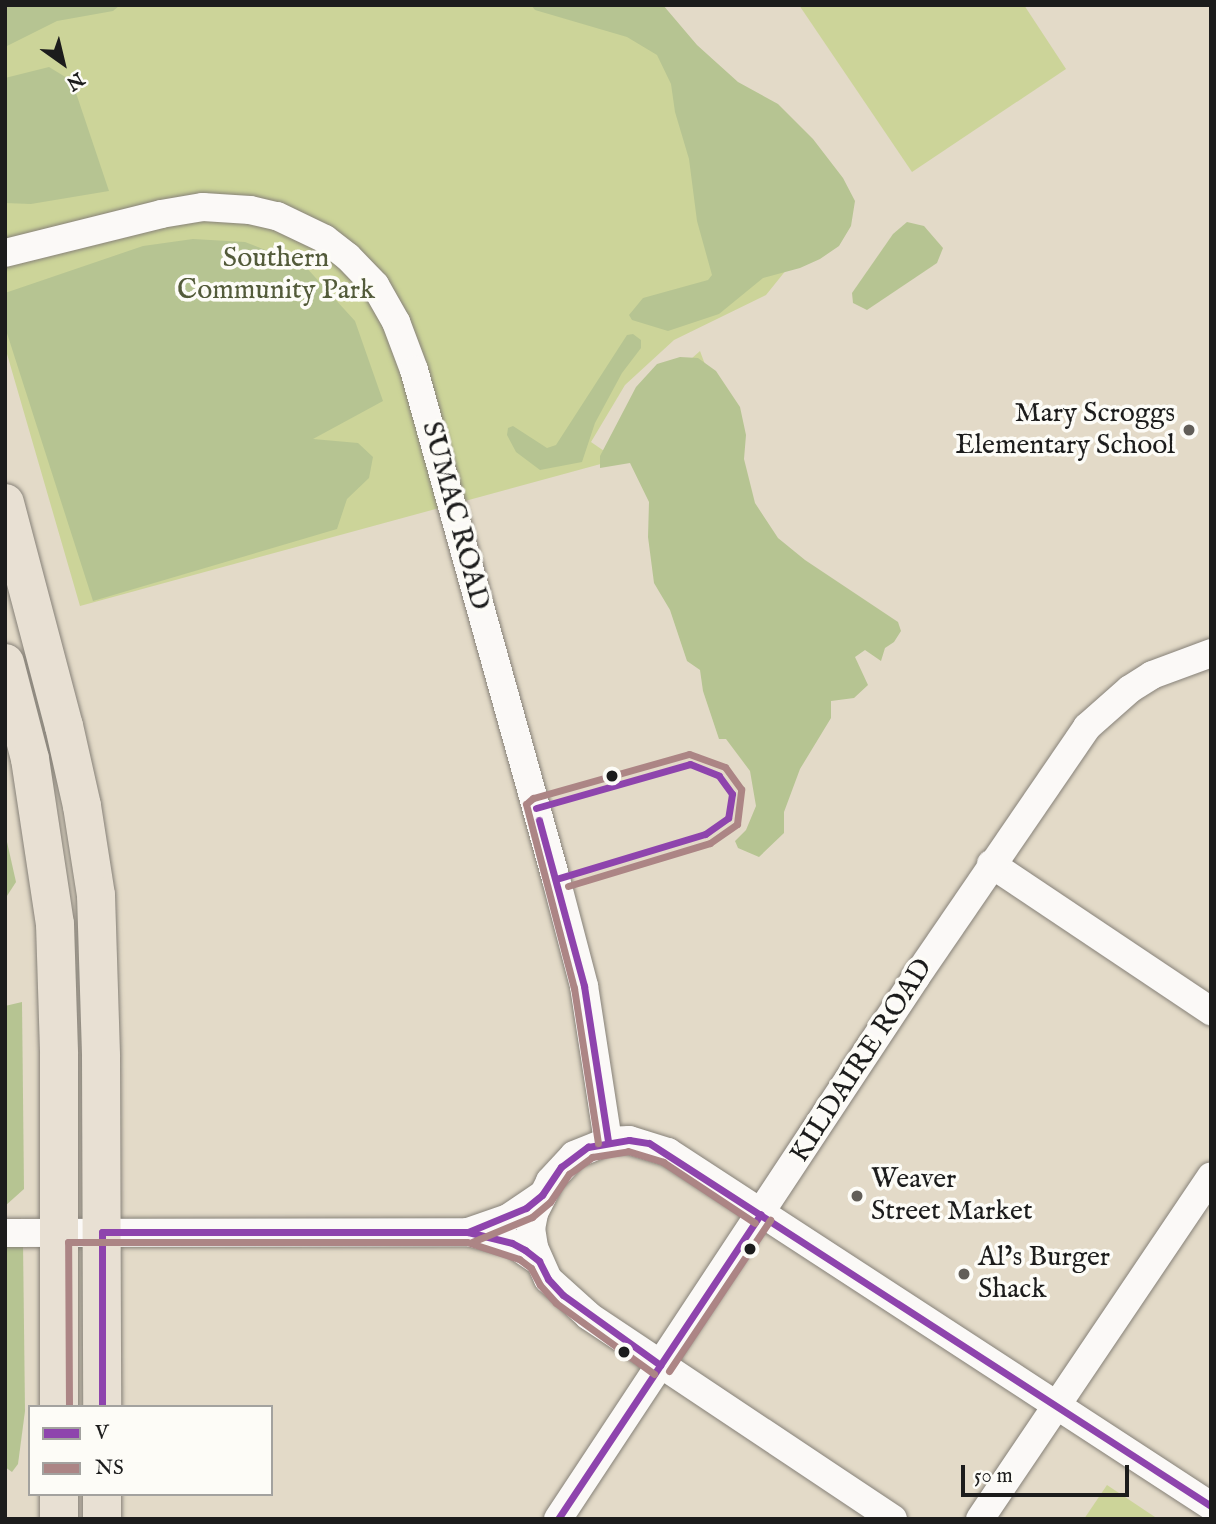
<!DOCTYPE html>
<html>
<head>
<meta charset="utf-8">
<style>
  body { margin:0 }
  #map { position:relative; width:1216px; height:1524px; overflow:hidden; background:#e3dac8; font-family:"IM FELL English",serif }
  div>[style] { position:absolute }
  .green>* { inset:0; background:#ccd499 }
  .forest>* { inset:0; background:#b6c492 }
  .roads { filter:drop-shadow(0 0 2px #868178) drop-shadow(0 0 2px #868178) }
  .minor>* { height:28px; margin:-14px; padding:0 14px; transform-origin:14px; border-radius:14px; background:#fbf9f7 }
  .highway>* { height:38px; margin:-19px; padding:0 19px; transform-origin:19px; border-radius:19px; background:#e8e0d3 }
  .bus-1>* { height:7px; margin:-3.5px; padding:0 3.5px; transform-origin:3.5px; border-radius:3.5px; background:#8e44ad }
  .bus-2>* { height:7px; margin:-3.5px; padding:0 3.5px; transform-origin:3.5px; border-radius:3.5px; background:#ac8585 }
  .dots>* { width:19px; height:19px; translate:-50% -50%; box-sizing:border-box; border:4px solid #fdfcf7; border-radius:50% }
  span { translate:-50% -50%; white-space:nowrap; text-align:center; line-height:1.15; -webkit-text-stroke:7px #fdfcf7; paint-order:stroke }
  .park-label { font-size:28px; color:#535b3a }
  .poi-label { font-size:28px; color:#1c1c1c }
  .right { translate:-100% -50%; text-align:right }
  .left { translate:0 -50%; text-align:left }
  .street-label { font-size:28px; color:#1c1c1c }
  .frame { position:absolute; inset:0; border:7px solid #1c1c1c; pointer-events:none }
  .legend { position:absolute; left:28px; top:1405px; width:245px; height:91px; box-sizing:border-box; background:#fdfcf7; border:2px solid #a3a29f; margin:0; padding:9px 12px; list-style:none; font-size:21px; color:#1c1c1c }
  .legend li { display:flex; align-items:center; gap:14px; height:35px }
  .legend b { width:35px; border:2px solid #a3a29f }
  .north { position:absolute; left:28px; top:28px; width:70px; height:70px; -webkit-text-stroke:5px #fdfcf7; paint-order:stroke; rotate:146deg; font-size:19px; font-weight:700; line-height:28px; text-align:center; color:#1c1c1c }
  .north::after { content:''; display:block; margin:auto; width:24px; height:32px; background:#1c1c1c; clip-path:polygon(50% 0,100% 100%,50% 72%,0 100%) }
  .scale { position:absolute; left:961px; top:1465px; width:168px; height:32px; box-sizing:border-box; border:4px solid #1c1c1c; border-top:0; padding-left:9px; font-size:21px; line-height:24px; white-space:nowrap; color:#1c1c1c; -webkit-text-stroke:5px #fdfcf7; paint-order:stroke }
</style>
</head>
<body>
<div id="map">
  <div class="green">
    <i style="clip-path:polygon(5px 5px,626px 5px,816px 233px,766px 295px,674px 340px,625px 385px,591px 442px,607px 453px,643px 402px,700px 351px,729px 429px,80px 606px,5px 347px)"></i>
    <i style="clip-path:polygon(799px 5px,1024px 5px,1066px 69px,912px 172px)"></i>
    <i style="clip-path:polygon(1107px 1485px,1158px 1519px,1084px 1519px)"></i>
  </div>
  <div class="forest">
    <i style="clip-path:polygon(5px 5px,120px 5px,113px 11px,57px 21px,5px 47px)"></i>
    <i style="clip-path:polygon(531px 5px,663px 5px,697px 45px,738px 82px,778px 104px,813px 139px,843px 178px,855px 201px,851px 226px,839px 246px,820px 259px,800px 268px,763px 278px,719px 314px,668px 331px,632px 320px,629px 315px,643px 298px,708px 280px,712px 275px,697px 221px,689px 159px,675px 112px,671px 84px,657px 55px,627px 37px,535px 10px)"></i>
    <i style="clip-path:polygon(49px 67px,72px 81px,109px 191px,31px 204px,5px 203px,5px 78px)"></i>
    <i style="clip-path:polygon(907px 222px,924px 226px,943px 248px,937px 263px,867px 310px,853px 303px,852px 293px,893px 234px)"></i>
    <i style="clip-path:polygon(193px 239px,245px 242px,304px 265px,355px 321px,383px 401px,313px 439px,358px 443px,373px 457px,369px 478px,347px 499px,337px 529px,93px 601px,5px 327px,5px 293px,143px 246px)"></i>
    <i style="clip-path:polygon(633px 334px,641px 340px,641px 348px,622px 373px,595px 423px,582px 462px,540px 470px,516px 452px,507px 435px,508px 428px,513px 426px,547px 448px,556px 445px,627px 335px)"></i>
    <i style="clip-path:polygon(680px 357px,698px 358px,716px 371px,740px 407px,746px 435px,744px 459px,755px 503px,778px 538px,805px 560px,898px 622px,901px 631px,894px 642px,885px 648px,881px 661px,865px 650px,855px 657px,868px 685px,854px 698px,831px 701px,831px 718px,800px 769px,784px 812px,784px 833px,759px 857px,738px 848px,735px 841px,746px 830px,756px 806px,750px 771px,726px 739px,719px 739px,703px 691px,700px 670px,687px 661px,670px 610px,654px 583px,648px 537px,649px 502px,630px 463px,600px 468px,600px 456px,636px 387px,657px 364px)"></i>
    <i style="clip-path:polygon(5px 833px,16px 882px,5px 899px)"></i>
    <i style="clip-path:polygon(22px 1002px,24px 1189px,5px 1206px,5px 1006px)"></i>
    <i style="clip-path:polygon(23px 1242px,25px 1411px,18px 1464px,12px 1472px,5px 1467px,5px 1246px)"></i>
  </div>
  <div class="roads">
    <div class="minor">
      <i style="left:5px;top:253px;width:161px;rotate:-14deg"></i>
      <i style="left:161px;top:214px;width:43px;rotate:-9.5deg"></i>
      <i style="left:203px;top:207px;width:47px;rotate:3.7deg"></i>
      <i style="left:250px;top:210px;width:28px;rotate:13deg"></i>
      <i style="left:277px;top:216px;width:53px;rotate:25.6deg"></i>
      <i style="left:325px;top:239px;width:29px;rotate:38deg"></i>
      <i style="left:348px;top:257px;width:39px;rotate:46deg"></i>
      <i style="left:375px;top:285px;width:43px;rotate:60.4deg"></i>
      <i style="left:396px;top:322px;width:51px;rotate:69.4deg"></i>
      <i style="left:414px;top:370px;width:528px;rotate:74.41deg"></i>
      <i style="left:556px;top:879px;width:111px;rotate:75.3deg"></i>
      <i style="left:584px;top:986px;width:157px;rotate:81.2deg"></i>
      <i style="left:991px;top:864px;width:265px;rotate:33.8deg"></i>
      <i style="left:468px;top:1232px;width:42px;rotate:-19.3deg"></i>
      <i style="left:508px;top:1218px;width:41px;rotate:-34.1deg"></i>
      <i style="left:5px;top:1233px;width:463px;rotate:-0.1deg"></i>
      <i style="left:468px;top:1232px;width:45px;rotate:14deg"></i>
      <i style="left:512px;top:1243px;width:32px;rotate:34deg"></i>
      <i style="left:558px;top:1519px;width:650px;rotate:-56.55deg"></i>
      <i style="left:916px;top:977px;width:303px;rotate:-55.6deg"></i>
      <i style="left:1087px;top:727px;width:57px;rotate:-41.5deg"></i>
      <i style="left:1130px;top:689px;width:26px;rotate:-32deg"></i>
      <i style="left:1152px;top:675px;width:63px;rotate:-20.4deg"></i>
      <i style="left:893px;top:1519px;width:366px;rotate:-146.3deg"></i>
      <i style="left:589px;top:1316px;width:55px;rotate:-137.9deg"></i>
      <i style="left:548px;top:1279px;width:35px;rotate:-114deg"></i>
      <i style="left:534px;top:1247px;width:18px;rotate:-99deg"></i>
      <i style="left:531px;top:1229px;width:16px;rotate:-79deg"></i>
      <i style="left:534px;top:1213px;width:36px;rotate:-63deg"></i>
      <i style="left:550px;top:1181px;width:35px;rotate:-47deg"></i>
      <i style="left:574px;top:1155px;width:37px;rotate:-22deg"></i>
      <i style="left:608px;top:1141px;width:21px;rotate:-3deg"></i>
      <i style="left:629px;top:1140px;width:41px;rotate:17.1deg"></i>
      <i style="left:668px;top:1152px;width:648px;rotate:33.1deg"></i>
      <i style="left:980px;top:1519px;width:413px;rotate:-56deg"></i>
    </div>
    <div class="highway">
      <i style="left:5px;top:503px;width:231px;rotate:75.2deg"></i>
      <i style="left:64px;top:726px;width:82px;rotate:77.3deg"></i>
      <i style="left:82px;top:806px;width:90px;rotate:81.1deg"></i>
      <i style="left:96px;top:895px;width:162px;rotate:88.2deg"></i>
      <i style="left:101px;top:1057px;width:350px;rotate:89.8deg"></i>
      <i style="left:5px;top:663px;width:99px;rotate:75.4deg"></i>
      <i style="left:30px;top:759px;width:167px;rotate:81.4deg"></i>
      <i style="left:55px;top:924px;width:130px;rotate:88.2deg"></i>
      <i style="left:59px;top:1054px;width:353px;rotate:90deg"></i>
      <i style="left:59px;top:1494px;width:25px;rotate:90deg"></i>
      <i style="left:102px;top:1519px;width:25px;rotate:-90deg"></i>
    </div>
  </div>
  <div class="bus-1">
    <i style="left:536px;top:808px;width:160px;rotate:-15.9deg"></i>
    <i style="left:690px;top:764px;width:31px;rotate:22deg"></i>
    <i style="left:719px;top:776px;width:22px;rotate:54deg"></i>
    <i style="left:732px;top:794px;width:24px;rotate:99deg"></i>
    <i style="left:728px;top:818px;width:28px;rotate:145deg"></i>
    <i style="left:705px;top:834px;width:156px;rotate:163.2deg"></i>
    <i style="left:539px;top:820px;width:172px;rotate:74.8deg"></i>
    <i style="left:584px;top:986px;width:157px;rotate:81.2deg"></i>
    <i style="left:102px;top:1232px;width:366px"></i>
    <i style="left:468px;top:1232px;width:63px;rotate:-22.5deg"></i>
    <i style="left:526px;top:1208px;width:21px;rotate:-39deg"></i>
    <i style="left:542px;top:1195px;width:34px;rotate:-56deg"></i>
    <i style="left:561px;top:1167px;width:34px;rotate:-37deg"></i>
    <i style="left:588px;top:1147px;width:42px;rotate:-9.7deg"></i>
    <i style="left:629px;top:1140px;width:20px;rotate:9deg"></i>
    <i style="left:649px;top:1143px;width:669px;rotate:32.86deg"></i>
    <i style="left:102px;top:1232px;width:175px;rotate:90deg"></i>
    <i style="left:432px;top:1232px;width:36px"></i>
    <i style="left:468px;top:1232px;width:45px;rotate:14deg"></i>
    <i style="left:512px;top:1243px;width:15px;rotate:28deg"></i>
    <i style="left:525px;top:1250px;width:18px;rotate:38deg"></i>
    <i style="left:539px;top:1261px;width:20px;rotate:63deg"></i>
    <i style="left:548px;top:1279px;width:22px;rotate:47deg"></i>
    <i style="left:563px;top:1295px;width:120px;rotate:35.8deg"></i>
    <i style="left:558px;top:1519px;width:366px;rotate:-56.4deg"></i>
  </div>
  <div class="bus-2">
    <i style="left:568px;top:886px;width:148px;rotate:-16.8deg"></i>
    <i style="left:710px;top:843px;width:33px;rotate:-35deg"></i>
    <i style="left:737px;top:824px;width:35px;rotate:-83deg"></i>
    <i style="left:741px;top:789px;width:27px;rotate:-126deg"></i>
    <i style="left:725px;top:767px;width:38px;rotate:-160deg"></i>
    <i style="left:689px;top:754px;width:162px;rotate:164.2deg"></i>
    <i style="left:533px;top:798px;width:9px;rotate:139deg"></i>
    <i style="left:526px;top:804px;width:190px;rotate:75.4deg"></i>
    <i style="left:574px;top:988px;width:157px;rotate:81.2deg"></i>
    <i style="left:472px;top:1242px;width:65px;rotate:-22.6deg"></i>
    <i style="left:532px;top:1217px;width:23px;rotate:-40deg"></i>
    <i style="left:550px;top:1202px;width:34px;rotate:-56deg"></i>
    <i style="left:569px;top:1174px;width:29px;rotate:-36deg"></i>
    <i style="left:592px;top:1157px;width:36px;rotate:-9deg"></i>
    <i style="left:628px;top:1151px;width:37px;rotate:17deg"></i>
    <i style="left:663px;top:1162px;width:110px;rotate:33.5deg"></i>
    <i style="left:669px;top:1371px;width:182px;rotate:-56.2deg"></i>
    <i style="left:69px;top:1407px;width:165px;rotate:-90.3deg"></i>
    <i style="left:68px;top:1242px;width:399px"></i>
    <i style="left:467px;top:1242px;width:55px;rotate:18.1deg"></i>
    <i style="left:519px;top:1259px;width:15px;rotate:37deg"></i>
    <i style="left:531px;top:1268px;width:19px;rotate:62deg"></i>
    <i style="left:540px;top:1285px;width:24px;rotate:48deg"></i>
    <i style="left:556px;top:1303px;width:121px;rotate:35.9deg"></i>
  </div>
  <div class="dots">
    <i style="left:1189px;top:430px;background:#625e58"></i>
    <i style="left:612px;top:776px;background:#1c1c1c"></i>
    <i style="left:857px;top:1196px;background:#625e58"></i>
    <i style="left:750px;top:1249px;background:#1c1c1c"></i>
    <i style="left:964px;top:1274px;background:#625e58"></i>
    <i style="left:624px;top:1352px;background:#1c1c1c"></i>
  </div>
  <div class="park-label">
    <span style="left:276px;top:275px">Southern<br>Community Park</span>
  </div>
  <div class="poi-label">
    <span class="right" style="left:1175px;top:430px">Mary Scroggs<br>Elementary School</span>
    <span class="left" style="left:871px;top:1196px">Weaver<br>Street Market</span>
    <span class="left" style="left:978px;top:1274px">Al’s Burger<br>Shack</span>
  </div>
  <div class="street-label">
    <span style="left:455px;top:516px;rotate:75deg">SUMAC ROAD</span>
    <span style="left:862px;top:1061px;rotate:-57deg">KILDAIRE ROAD</span>
  </div>
  <div class="frame"></div>
  <ul class="legend">
  <li><b style="height:9px;background:#8e44ad"></b>V</li>
  <li><b style="height:9px;background:#ac8585"></b>NS</li>
  </ul>
  <div class="north">N</div>
  <div class="scale">50 m</div>
</div>
</body>
</html>
